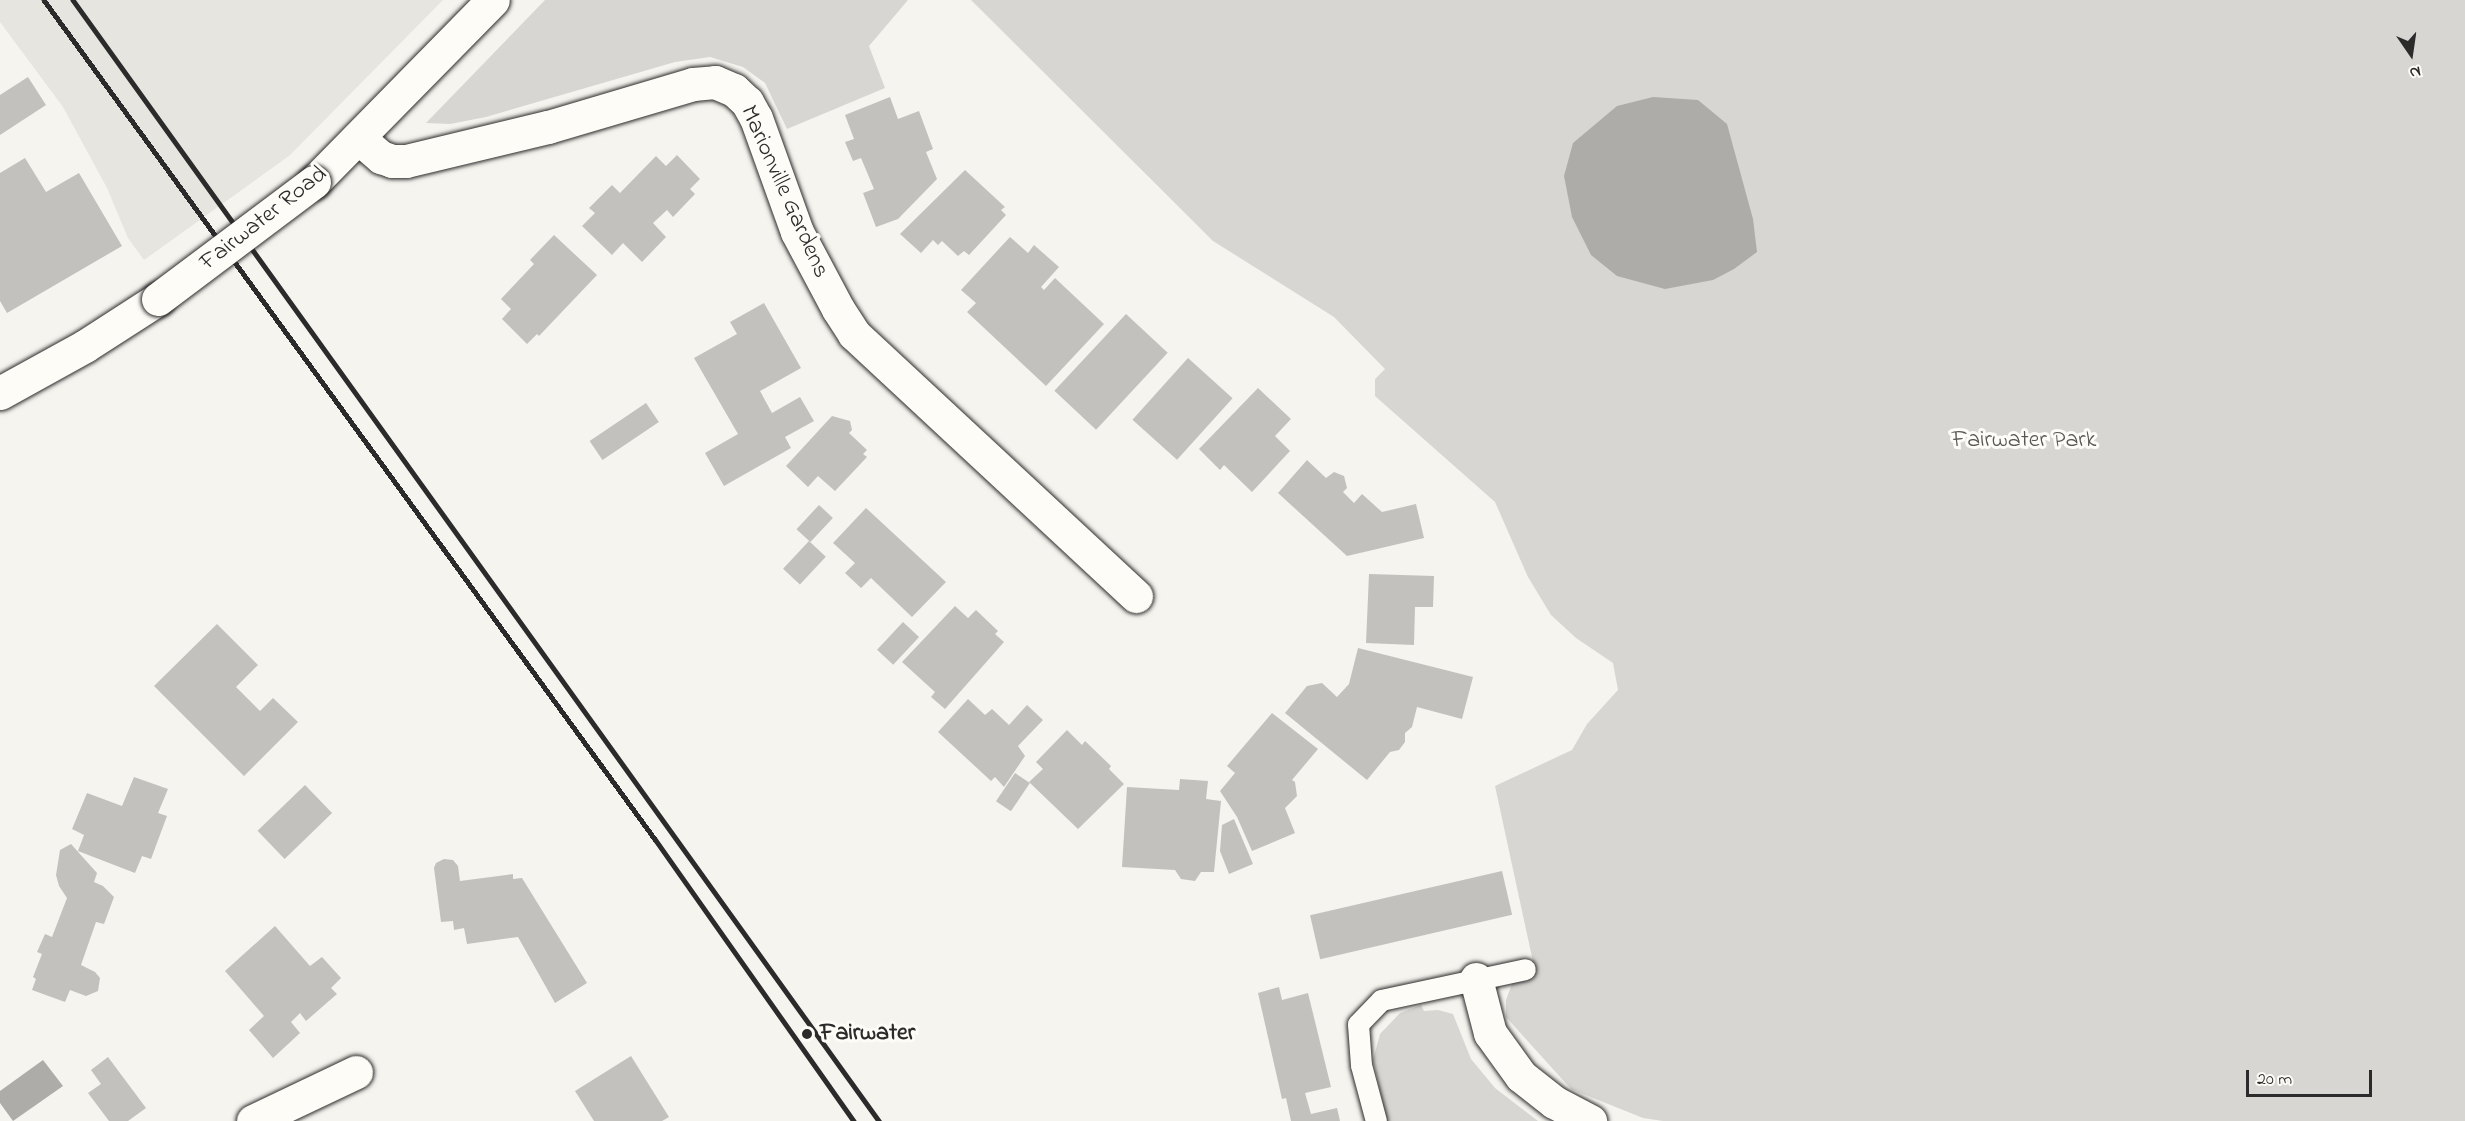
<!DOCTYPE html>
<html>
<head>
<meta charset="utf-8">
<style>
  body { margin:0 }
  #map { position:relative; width:2465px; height:1121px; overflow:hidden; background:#f5f4ef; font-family:"Indie Flower",sans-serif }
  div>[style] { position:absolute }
  .built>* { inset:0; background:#e6e5e0 }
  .green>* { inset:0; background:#d7d6d2 }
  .water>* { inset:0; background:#adaca9 }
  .building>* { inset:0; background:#c2c1be; transform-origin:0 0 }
  .roads { filter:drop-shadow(0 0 2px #2b2b2b) drop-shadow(0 0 2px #2b2b2b) }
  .service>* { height:21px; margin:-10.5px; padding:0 10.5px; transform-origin:10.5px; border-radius:10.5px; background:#fdfcf7 }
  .minor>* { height:33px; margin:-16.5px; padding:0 16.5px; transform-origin:16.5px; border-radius:16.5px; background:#fdfcf7 }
  .rail>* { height:4.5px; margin:-2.25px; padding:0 2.25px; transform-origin:2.25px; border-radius:2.25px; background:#2b2b2b }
  .bridges { filter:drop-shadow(0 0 2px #2b2b2b) drop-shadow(0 0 2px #2b2b2b) }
  .minor-bridge>* { height:33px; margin:-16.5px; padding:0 16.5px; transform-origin:16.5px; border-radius:16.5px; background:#fdfcf7 }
  .dots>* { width:16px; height:16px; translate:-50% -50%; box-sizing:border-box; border:3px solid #fdfcf7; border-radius:50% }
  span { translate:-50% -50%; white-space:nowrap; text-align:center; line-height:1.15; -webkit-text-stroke:6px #fdfcf7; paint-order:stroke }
  .street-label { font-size:24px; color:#2b2b2b }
  .park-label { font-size:24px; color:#565655 }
  .poi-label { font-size:24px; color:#2b2b2b; font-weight:700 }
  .left { translate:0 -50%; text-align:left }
  .north { position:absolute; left:2381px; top:24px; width:60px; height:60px; -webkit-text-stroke:4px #fdfcf7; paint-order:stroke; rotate:167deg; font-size:16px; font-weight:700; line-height:24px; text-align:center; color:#2b2b2b }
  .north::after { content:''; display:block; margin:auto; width:21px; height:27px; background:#2b2b2b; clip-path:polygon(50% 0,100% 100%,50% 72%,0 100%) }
  .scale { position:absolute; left:2246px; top:1070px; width:126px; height:27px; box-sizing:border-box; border:3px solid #2b2b2b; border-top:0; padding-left:8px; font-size:18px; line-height:21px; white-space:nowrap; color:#2b2b2b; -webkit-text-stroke:4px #fdfcf7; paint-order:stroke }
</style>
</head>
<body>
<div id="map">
  <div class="built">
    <i style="clip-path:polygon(0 0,443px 0,289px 156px,144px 260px,128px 238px,107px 188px,63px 107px,0 22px)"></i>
  </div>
  <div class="green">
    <i style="clip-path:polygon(545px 0,908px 0,869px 46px,885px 88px,787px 129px,765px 83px,743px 67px,710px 57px,675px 62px,486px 117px,450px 124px,426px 123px)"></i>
    <i style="clip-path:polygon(971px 0,2465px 0,2465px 1121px,1663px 1121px,1643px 1118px,1571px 1089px,1506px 1017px,1506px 1000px,1513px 981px,1535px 971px,1495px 786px,1572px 750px,1587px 724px,1618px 690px,1613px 663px,1576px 638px,1551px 615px,1528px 577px,1495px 502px,1375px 396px,1375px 379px,1385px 369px,1334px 317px,1213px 241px)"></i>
    <i style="clip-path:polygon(1421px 1005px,1424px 1011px,1438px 1010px,1453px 1014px,1471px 1059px,1495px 1088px,1538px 1121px,1387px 1121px,1373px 1060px,1380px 1034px,1400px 1013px)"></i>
  </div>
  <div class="water">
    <i style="clip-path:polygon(1653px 97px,1698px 100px,1727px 124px,1753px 219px,1757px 252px,1734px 269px,1713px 280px,1665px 289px,1617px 276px,1591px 255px,1572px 217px,1564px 176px,1573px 143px,1617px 106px)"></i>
    <i style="clip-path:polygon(43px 1060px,63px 1086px,13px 1121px,0 1103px,0 1091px)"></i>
  </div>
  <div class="building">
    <i style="clip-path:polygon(28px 77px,46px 105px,0 135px,0 95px)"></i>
    <i style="clip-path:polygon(890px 97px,898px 119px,919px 111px,933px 149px,926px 152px,937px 179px,898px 219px,876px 227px,863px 193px,874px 189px,861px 158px,853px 161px,845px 142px,854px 139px,845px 115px)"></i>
    <i style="clip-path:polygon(677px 155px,700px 179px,690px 189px,695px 194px,673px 217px,667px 210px,653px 223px,666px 237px,642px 262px,623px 243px,612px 255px,582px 226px,595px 213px,589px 208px,612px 185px,620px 193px,656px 156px,666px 166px)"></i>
    <i style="clip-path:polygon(25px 158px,46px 192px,79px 173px,122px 246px,7px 313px,0 301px,0 173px)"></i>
    <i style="clip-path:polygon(965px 170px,1005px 207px,1001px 210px,1006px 215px,969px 255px,964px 251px,958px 256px,942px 241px,938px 245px,933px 240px,921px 253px,900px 234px)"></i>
    <i style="clip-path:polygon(554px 235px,597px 275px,539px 336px,537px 334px,527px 344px,502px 319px,511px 309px,501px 299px,534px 264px,530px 260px)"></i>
    <i style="clip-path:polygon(1010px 237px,1028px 253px,1034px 245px,1059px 267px,1041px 287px,1044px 290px,1055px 278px,1104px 324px,1046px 386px,967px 312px,976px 303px,961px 290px)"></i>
    <i style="clip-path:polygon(764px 303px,801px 368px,760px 391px,772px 413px,800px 397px,814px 421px,785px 437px,791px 448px,724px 486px,705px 453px,738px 434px,694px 358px,737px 334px,730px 322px)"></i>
    <i style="left:1126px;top:314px;width:57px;height:105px;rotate:43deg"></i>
    <i style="left:1188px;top:358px;width:60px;height:83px;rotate:42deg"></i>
    <i style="clip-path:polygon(1258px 388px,1291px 419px,1275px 436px,1290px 451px,1252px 492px,1224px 465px,1220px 470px,1199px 449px)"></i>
    <i style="left:646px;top:403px;width:23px;height:68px;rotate:56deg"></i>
    <i style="clip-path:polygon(832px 416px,850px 421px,852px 430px,849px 433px,867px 450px,863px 454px,867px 457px,835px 491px,818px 476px,808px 487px,786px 466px)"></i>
    <i style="clip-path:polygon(1307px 460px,1326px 478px,1334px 472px,1344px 476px,1347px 488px,1343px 492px,1354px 503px,1362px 494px,1382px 512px,1416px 504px,1424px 538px,1347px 556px,1278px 493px)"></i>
    <i style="left:819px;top:505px;width:19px;height:33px;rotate:43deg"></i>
    <i style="clip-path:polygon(866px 508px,946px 582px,912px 617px,871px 578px,861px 588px,845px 573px,855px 563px,833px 543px)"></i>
    <i style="left:809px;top:541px;width:23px;height:38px;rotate:43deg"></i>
    <i style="clip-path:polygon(1369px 574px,1434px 576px,1433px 607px,1415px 607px,1414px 645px,1366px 643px)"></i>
    <i style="clip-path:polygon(955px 606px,968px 618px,976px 610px,998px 631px,995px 634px,1004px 642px,945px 709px,931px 697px,935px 692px,902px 662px)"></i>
    <i style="left:903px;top:622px;width:22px;height:38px;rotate:43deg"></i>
    <i style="clip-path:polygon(217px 624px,258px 665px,236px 687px,260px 711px,273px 698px,298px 722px,244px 776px,154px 686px)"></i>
    <i style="clip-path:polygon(1358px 648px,1473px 677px,1462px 719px,1417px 707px,1412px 727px,1405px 733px,1405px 742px,1399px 750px,1390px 752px,1367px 780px,1285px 713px,1307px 686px,1322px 683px,1337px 697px,1349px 684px)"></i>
    <i style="clip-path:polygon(968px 699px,985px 715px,992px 709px,1009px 725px,1027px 705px,1043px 720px,1018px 746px,1025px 756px,1004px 787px,995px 777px,991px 781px,938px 732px)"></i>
    <i style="clip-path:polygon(1272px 713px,1318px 749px,1292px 780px,1295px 782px,1297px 796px,1285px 808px,1295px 833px,1252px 851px,1237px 817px,1220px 791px,1235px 773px,1227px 766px)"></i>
    <i style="clip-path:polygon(1067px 730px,1082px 745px,1085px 741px,1111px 766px,1109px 769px,1124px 784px,1078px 829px,1029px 782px,1043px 769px,1036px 762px)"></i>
    <i style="left:1015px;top:773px;width:18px;height:34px;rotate:34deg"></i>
    <i style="clip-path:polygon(134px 777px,168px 789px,158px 813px,167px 816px,151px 859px,142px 856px,135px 873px,78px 851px,84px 835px,72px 829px,87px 793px,122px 806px)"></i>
    <i style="clip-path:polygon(1180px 779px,1208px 781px,1206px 799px,1221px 801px,1214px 872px,1201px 872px,1195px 881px,1181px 879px,1175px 870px,1122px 867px,1127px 787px,1179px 790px)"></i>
    <i style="left:305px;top:785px;width:39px;height:66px;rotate:46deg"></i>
    <i style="clip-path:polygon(1234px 819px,1253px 864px,1229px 874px,1220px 851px,1222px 825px)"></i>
    <i style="clip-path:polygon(71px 844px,97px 873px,94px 882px,103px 886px,114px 897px,104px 924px,96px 922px,81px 965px,95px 972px,100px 978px,98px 991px,86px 996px,70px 990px,65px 1002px,32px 990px,36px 979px,33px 977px,42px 954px,37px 952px,45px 934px,52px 937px,67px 898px,59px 886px,56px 875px,60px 850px)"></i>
    <i style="clip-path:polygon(444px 859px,453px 860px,458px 866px,460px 881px,513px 874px,513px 879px,522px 878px,587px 983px,555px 1003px,518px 937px,467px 944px,464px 928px,454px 930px,453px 921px,441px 922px,434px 868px,436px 863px)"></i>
    <i style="left:1502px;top:871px;width:45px;height:197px;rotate:77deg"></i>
    <i style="clip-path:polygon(275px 926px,310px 966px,322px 957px,341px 978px,331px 988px,337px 994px,306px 1021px,300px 1013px,291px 1022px,300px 1033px,273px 1058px,249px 1030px,264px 1016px,225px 971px)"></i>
    <i style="clip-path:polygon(1279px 987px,1282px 1000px,1308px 993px,1331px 1087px,1305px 1093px,1311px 1114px,1337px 1108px,1340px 1121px,1291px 1121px,1286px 1098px,1282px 1099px,1258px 993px)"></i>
    <i style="clip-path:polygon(631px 1056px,669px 1117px,662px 1121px,594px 1121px,575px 1091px)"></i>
    <i style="clip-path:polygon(108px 1057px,146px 1108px,128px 1121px,109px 1121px,88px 1093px,101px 1084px,91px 1070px)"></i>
  </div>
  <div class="roads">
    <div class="service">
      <i style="left:1376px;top:1121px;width:58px;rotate:-105deg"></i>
      <i style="left:1361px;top:1065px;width:41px;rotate:-94.2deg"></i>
      <i style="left:1358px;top:1024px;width:33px;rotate:-46deg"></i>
      <i style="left:1381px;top:1000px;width:147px;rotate:-12.1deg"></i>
    </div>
    <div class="minor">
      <i style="left:360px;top:139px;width:28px;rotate:41deg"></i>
      <i style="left:381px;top:157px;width:12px;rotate:20deg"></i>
      <i style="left:392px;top:161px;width:14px"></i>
      <i style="left:406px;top:161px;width:146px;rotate:-13.5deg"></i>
      <i style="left:548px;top:127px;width:151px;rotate:-16.5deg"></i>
      <i style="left:693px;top:84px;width:22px;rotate:-5deg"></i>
      <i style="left:715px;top:82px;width:21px;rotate:23deg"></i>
      <i style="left:734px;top:90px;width:18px;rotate:43deg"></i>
      <i style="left:747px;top:102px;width:18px;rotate:61deg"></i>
      <i style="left:756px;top:118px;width:121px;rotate:70.2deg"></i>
      <i style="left:797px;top:232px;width:87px;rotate:62deg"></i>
      <i style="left:838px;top:309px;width:30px;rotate:57deg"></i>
      <i style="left:854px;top:334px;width:385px;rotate:42.9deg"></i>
      <i style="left:314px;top:182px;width:255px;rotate:-45.5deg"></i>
      <i style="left:0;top:393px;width:97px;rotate:-28.9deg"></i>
      <i style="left:85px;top:346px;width:87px;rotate:-32.8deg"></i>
      <i style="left:1476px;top:979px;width:56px;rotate:75.5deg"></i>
      <i style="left:1490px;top:1033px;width:53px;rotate:54.2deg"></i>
      <i style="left:1521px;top:1076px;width:42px;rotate:38.2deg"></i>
      <i style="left:1554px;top:1102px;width:41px;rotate:27.8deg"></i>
      <i style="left:253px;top:1121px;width:114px;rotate:-25.4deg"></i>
    </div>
  </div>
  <div class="rail">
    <i style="left:44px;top:0;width:1038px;rotate:53.94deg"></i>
    <i style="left:655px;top:839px;width:345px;rotate:54.8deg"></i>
    <i style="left:73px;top:0;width:1381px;rotate:54.28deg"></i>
  </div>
  <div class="bridges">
    <div class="minor-bridge">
      <i style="left:158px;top:299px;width:195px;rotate:-36.9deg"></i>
    </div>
  </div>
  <div class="dots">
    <i style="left:807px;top:1034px;background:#2b2b2b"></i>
  </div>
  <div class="street-label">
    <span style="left:784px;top:192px;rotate:66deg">Marionville Gardens</span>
    <span style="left:264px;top:219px;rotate:-38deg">Fairwater Road</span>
  </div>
  <div class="park-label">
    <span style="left:2024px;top:441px">Fairwater Park</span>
  </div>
  <div class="poi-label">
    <span class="left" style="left:820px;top:1034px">Fairwater</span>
  </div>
  <div class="north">N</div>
  <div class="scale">20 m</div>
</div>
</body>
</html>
